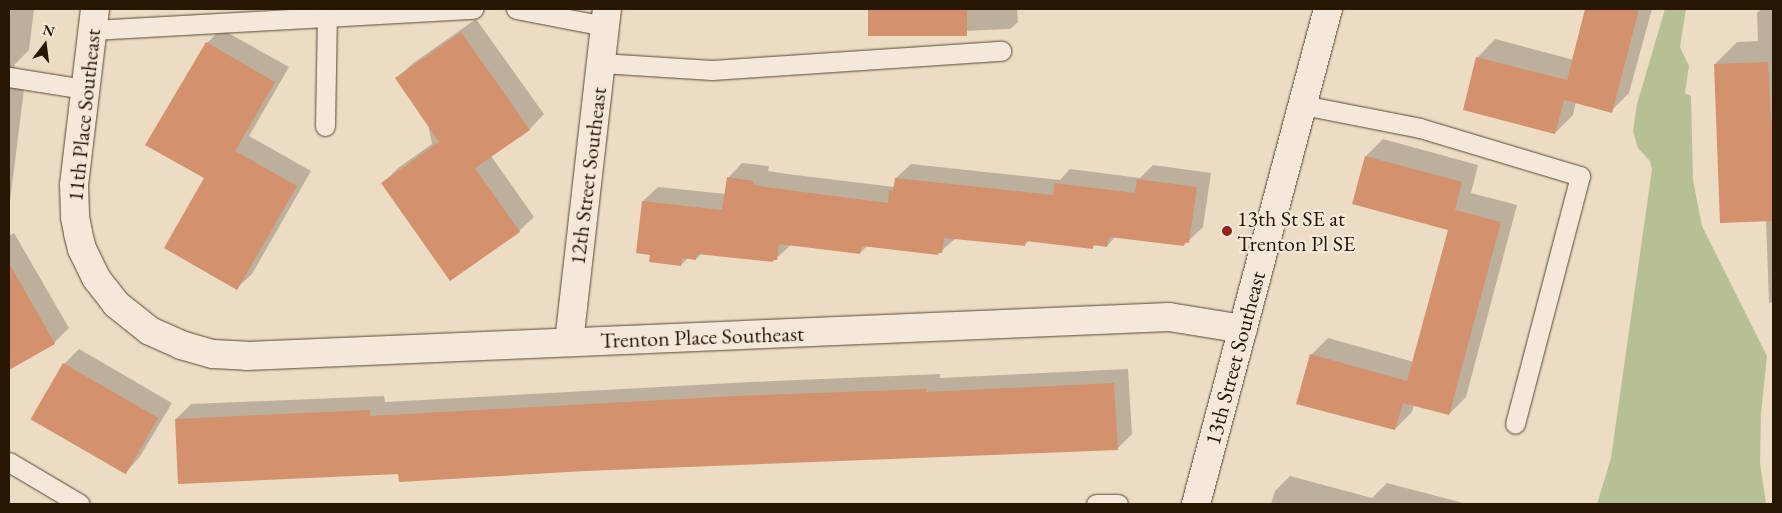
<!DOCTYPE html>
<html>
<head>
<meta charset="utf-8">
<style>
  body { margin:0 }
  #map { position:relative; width:1782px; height:513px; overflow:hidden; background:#ecdcc4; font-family:"EB Garamond",serif }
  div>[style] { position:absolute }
  .green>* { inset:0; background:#b7c095 }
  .shadow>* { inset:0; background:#0003 }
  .building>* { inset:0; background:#d3916d; transform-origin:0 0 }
  .roads { filter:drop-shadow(0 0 1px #584832) drop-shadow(0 0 1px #584832) }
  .lane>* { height:19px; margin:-9.5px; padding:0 9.5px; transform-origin:9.5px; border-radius:9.5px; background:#f3e8d9 }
  .street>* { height:28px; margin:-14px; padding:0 14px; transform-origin:14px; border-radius:14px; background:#f3e8d9 }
  .dots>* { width:14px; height:14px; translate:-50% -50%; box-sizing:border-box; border:2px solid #f3e8d9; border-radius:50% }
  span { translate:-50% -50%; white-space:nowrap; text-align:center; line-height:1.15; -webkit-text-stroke:4.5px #f3e8d9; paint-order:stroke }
  .street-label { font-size:22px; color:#271602 }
  .poi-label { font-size:22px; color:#271602 }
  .left { translate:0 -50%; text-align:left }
  .frame { position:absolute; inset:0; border:10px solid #271602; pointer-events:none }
  .north { position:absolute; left:20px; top:20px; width:50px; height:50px; -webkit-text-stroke:4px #f3e8d9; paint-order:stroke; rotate:15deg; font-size:14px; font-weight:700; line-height:20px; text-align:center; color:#271602 }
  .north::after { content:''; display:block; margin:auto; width:18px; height:22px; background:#271602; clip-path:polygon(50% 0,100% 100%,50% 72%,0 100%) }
</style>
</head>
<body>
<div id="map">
  <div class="green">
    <i style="clip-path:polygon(1665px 9px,1686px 9px,1680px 47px,1689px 66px,1685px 93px,1691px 96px,1693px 180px,1702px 226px,1767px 356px,1761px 414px,1760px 463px,1766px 504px,1597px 504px,1611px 458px,1652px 169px,1650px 161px,1638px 148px,1633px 131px,1637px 104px)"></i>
  </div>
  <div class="shadow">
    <i style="clip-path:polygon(9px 9px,34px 9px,29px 50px,14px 65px,16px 71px,26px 74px,9px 209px)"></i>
    <i style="clip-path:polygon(869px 9px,1017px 9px,1018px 22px,1010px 29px,870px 35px)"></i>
    <i style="clip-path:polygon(1588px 9px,1652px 9px,1629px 93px,1611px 111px,1576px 102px,1573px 115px,1555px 133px,1464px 109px,1478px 57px,1495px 39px,1574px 60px)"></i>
    <i style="clip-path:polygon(1762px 9px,1773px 9px,1773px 302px,1769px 303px,1766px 220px,1715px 64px,1737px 42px,1758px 41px,1757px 13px)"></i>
    <i style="clip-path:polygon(476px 19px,544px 114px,530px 129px,491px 156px,534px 217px,519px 231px,383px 183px,398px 168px,432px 144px,428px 124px,397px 78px,412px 64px)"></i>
    <i style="clip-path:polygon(221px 29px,289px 67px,249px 136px,311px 171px,252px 274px,237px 288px,207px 43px)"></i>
    <i style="clip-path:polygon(1383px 139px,1478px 165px,1471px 193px,1517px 205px,1466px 397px,1449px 414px,1414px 404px,1412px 412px,1395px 429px,1311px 355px,1328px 338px,1414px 362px,1449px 229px,1366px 156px)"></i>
    <i style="clip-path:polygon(742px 163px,769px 166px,768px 171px,787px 174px,894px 187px,896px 178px,911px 164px,1060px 180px,1070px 169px,1140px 178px,1153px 165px,1211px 173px,1203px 227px,1184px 245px,1116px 236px,1107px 246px,1096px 244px,1092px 248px,1030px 240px,1024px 245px,956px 238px,938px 254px,867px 246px,860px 253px,791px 245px,773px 261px,702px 253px,696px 259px,688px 258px,681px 265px,651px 254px,643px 201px,658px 187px,726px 194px,728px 178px)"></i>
    <i style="clip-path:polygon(14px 233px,69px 328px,54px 343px,9px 368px,9px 236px)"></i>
    <i style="clip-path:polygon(79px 349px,172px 403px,139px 458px,125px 473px,64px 364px)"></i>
    <i style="clip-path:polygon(1128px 369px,1132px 434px,1117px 449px,399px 473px,176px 419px,191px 404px,384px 396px,385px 402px,751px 382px,940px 374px,940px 378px)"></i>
    <i style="clip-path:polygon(1290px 476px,1372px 498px,1387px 483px,1467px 504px,1271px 504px,1275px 491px)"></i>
  </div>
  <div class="building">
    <i style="left:868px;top:9px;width:99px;height:27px"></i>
    <i style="clip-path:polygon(1585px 9px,1639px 9px,1612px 113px,1564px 100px,1555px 134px,1463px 110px,1476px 57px,1567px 80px)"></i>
    <i style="clip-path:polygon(461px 32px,530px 130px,475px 168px,520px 232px,450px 281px,381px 183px,439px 142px,395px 78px)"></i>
    <i style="clip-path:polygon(206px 42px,275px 82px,235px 151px,297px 186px,237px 290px,164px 248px,204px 178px,145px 145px)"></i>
    <i style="clip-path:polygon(1768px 62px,1771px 121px,1773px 121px,1773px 221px,1720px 223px,1714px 64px)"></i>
    <i style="clip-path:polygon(1365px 156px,1462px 182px,1455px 210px,1501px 222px,1449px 415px,1403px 403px,1395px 430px,1296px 404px,1310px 354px,1407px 381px,1448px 230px,1352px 204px)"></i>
    <i style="clip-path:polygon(727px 177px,754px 181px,754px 185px,772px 188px,888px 203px,889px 190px,893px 191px,895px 178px,1053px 195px,1054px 183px,1135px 193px,1137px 179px,1197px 187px,1189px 243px,1185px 242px,1184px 246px,1109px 237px,1107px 247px,1093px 245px,1093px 249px,1026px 241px,1025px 246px,944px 238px,942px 253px,938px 253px,938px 255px,862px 246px,860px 254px,779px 244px,777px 260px,773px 260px,773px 262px,697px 254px,696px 260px,682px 258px,681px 266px,649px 262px,650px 255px,636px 253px,642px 201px,722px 210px)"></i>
    <i style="clip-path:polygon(9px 263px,55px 344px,9px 370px)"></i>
    <i style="left:63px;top:363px;width:110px;height:65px;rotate:30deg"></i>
    <i style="clip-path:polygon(1114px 383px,1118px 450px,585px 471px,399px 482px,398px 474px,178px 484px,175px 419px,370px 410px,370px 416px,736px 396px,926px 389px,926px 392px)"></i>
  </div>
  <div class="roads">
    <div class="lane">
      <i style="left:516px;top:9px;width:91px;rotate:10.8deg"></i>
      <i style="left:93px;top:30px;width:381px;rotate:-3.2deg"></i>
      <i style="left:601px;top:63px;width:111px;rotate:3.6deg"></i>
      <i style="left:712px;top:70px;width:290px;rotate:-3.8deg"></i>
      <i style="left:9px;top:77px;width:77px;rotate:9deg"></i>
      <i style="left:1303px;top:105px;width:119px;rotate:11.1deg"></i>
      <i style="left:1420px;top:128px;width:167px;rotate:16.7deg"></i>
      <i style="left:1580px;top:176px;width:256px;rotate:104.7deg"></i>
      <i style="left:325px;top:126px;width:110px;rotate:-89deg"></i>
      <i style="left:9px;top:462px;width:82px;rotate:30.6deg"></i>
      <i style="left:1096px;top:504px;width:22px"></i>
    </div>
    <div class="street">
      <i style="left:95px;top:9px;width:177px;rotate:96.8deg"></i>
      <i style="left:74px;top:185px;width:32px;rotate:88deg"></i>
      <i style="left:75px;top:217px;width:16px;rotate:79deg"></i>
      <i style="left:78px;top:233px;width:16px;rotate:76deg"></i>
      <i style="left:82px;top:249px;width:32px;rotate:64deg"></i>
      <i style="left:96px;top:278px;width:33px;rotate:52deg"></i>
      <i style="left:116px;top:304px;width:43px;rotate:38.5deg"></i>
      <i style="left:150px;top:331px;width:34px;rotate:24deg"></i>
      <i style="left:181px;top:345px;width:33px;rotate:16deg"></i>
      <i style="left:213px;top:354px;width:34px;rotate:3deg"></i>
      <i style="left:247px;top:356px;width:923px;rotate:-2.42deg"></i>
      <i style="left:1169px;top:317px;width:75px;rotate:9.2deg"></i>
      <i style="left:569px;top:342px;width:335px;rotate:-83.5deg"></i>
      <i style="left:1196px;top:504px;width:512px;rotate:-75.07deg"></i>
    </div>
  </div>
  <div class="dots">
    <i style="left:1227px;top:231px;background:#8f2418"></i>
  </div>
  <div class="street-label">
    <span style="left:84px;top:115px;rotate:-84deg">11th Place Southeast</span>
    <span style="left:588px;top:176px;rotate:-83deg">12th Street Southeast</span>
    <span style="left:702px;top:337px;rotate:-2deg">Trenton Place Southeast</span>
    <span style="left:1235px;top:358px;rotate:-75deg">13th Street Southeast</span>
  </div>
  <div class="poi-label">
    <span class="left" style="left:1237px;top:231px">13th St SE at<br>Trenton Pl SE</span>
  </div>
  <div class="frame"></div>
  <div class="north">N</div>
</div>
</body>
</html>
